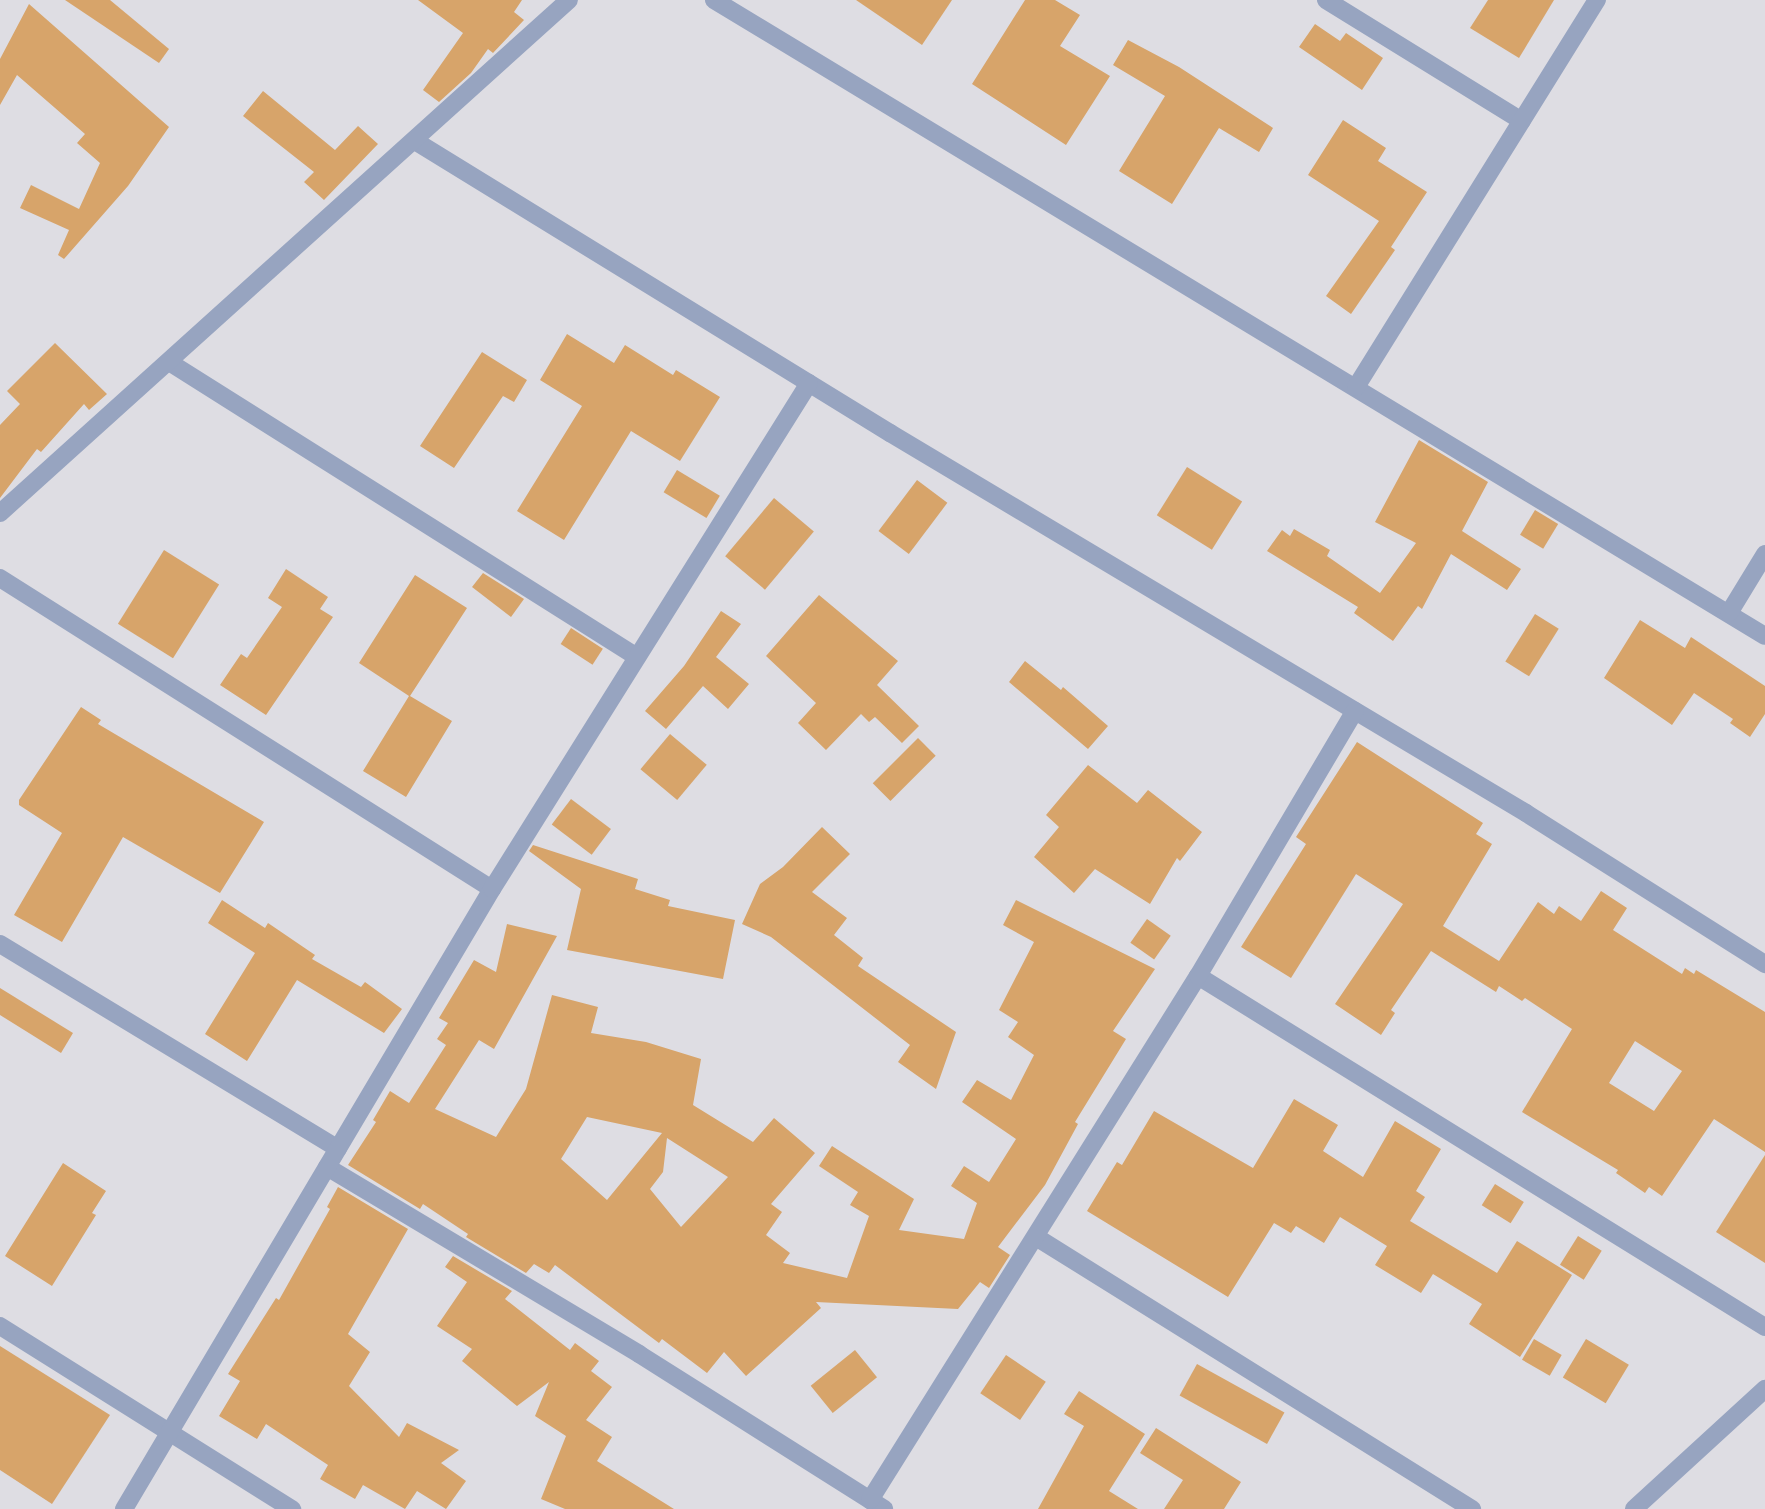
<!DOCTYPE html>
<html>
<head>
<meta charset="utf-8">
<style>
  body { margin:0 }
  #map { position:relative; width:1765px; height:1509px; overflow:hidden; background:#dedde3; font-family:Lato,sans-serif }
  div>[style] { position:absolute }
  .building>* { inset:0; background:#d7a46a; transform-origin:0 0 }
  .street>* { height:18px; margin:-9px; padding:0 9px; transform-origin:9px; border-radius:9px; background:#97a4c0 }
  span { translate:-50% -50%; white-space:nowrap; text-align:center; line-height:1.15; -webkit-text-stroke:5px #dedde3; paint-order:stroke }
</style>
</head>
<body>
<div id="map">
  <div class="building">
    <i style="clip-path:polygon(65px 0,110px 0,169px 49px,159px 63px)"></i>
    <i style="clip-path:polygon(418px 0,522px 0,514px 12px,524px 20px,493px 53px,488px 49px,471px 73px,439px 102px,423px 90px,463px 33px)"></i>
    <i style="clip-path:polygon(856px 0,952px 0,922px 45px)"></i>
    <i style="clip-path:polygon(1025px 0,1055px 0,1080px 15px,1060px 46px,1110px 76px,1066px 145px,972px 84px)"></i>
    <i style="clip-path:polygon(1488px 0,1554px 0,1519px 58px,1470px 28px)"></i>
    <i style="clip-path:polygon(29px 4px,169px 127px,128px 186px,64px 259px,58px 255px,69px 230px,20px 208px,31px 185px,79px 209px,100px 163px,77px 143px,85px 134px,17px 75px,0 105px,0 59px)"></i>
    <i style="clip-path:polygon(1315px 24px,1340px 41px,1346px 33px,1383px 58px,1362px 90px,1299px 47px)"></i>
    <i style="clip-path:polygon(1128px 40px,1179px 67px,1273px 128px,1259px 152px,1219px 128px,1172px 204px,1119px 171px,1165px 96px,1113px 65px)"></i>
    <i style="clip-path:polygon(263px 91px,335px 150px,358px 126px,378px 144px,324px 200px,304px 182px,314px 172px,243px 116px)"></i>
    <i style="clip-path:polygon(1343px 120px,1386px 148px,1378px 161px,1427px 192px,1391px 247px,1395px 250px,1351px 314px,1326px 296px,1379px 221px,1308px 175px)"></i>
    <i style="clip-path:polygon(567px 334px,614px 363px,625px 345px,673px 375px,676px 370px,720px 397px,680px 461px,631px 431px,564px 540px,517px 511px,582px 406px,540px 380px)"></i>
    <i style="clip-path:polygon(55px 343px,107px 394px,89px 410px,84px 404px,41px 452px,37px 449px,0 498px,0 425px,20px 404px,7px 391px)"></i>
    <i style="clip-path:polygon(482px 352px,527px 380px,514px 402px,503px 396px,454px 468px,420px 446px)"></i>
    <i style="clip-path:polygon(1419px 440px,1488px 482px,1462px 531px,1521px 569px,1507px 590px,1451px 554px,1422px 609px,1418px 606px,1393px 641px,1354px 613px,1358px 607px,1267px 551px,1282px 530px,1290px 536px,1294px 529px,1330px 550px,1327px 556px,1380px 593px,1416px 543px,1375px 522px)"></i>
    <i style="left:1187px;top:467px;width:65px;height:57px;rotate:32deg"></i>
    <i style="left:677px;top:470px;width:50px;height:26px;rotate:31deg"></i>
    <i style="left:917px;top:480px;width:38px;height:64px;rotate:37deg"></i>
    <i style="left:774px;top:498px;width:52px;height:76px;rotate:40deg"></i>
    <i style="left:1535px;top:510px;width:27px;height:29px;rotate:31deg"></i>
    <i style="left:164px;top:550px;width:65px;height:87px;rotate:32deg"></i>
    <i style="clip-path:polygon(286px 569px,328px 597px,320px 609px,333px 617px,266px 715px,220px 685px,241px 654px,247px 658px,282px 607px,268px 598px)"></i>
    <i style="clip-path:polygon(483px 573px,524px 599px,511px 617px,472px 587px)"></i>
    <i style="clip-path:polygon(415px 575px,467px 608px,410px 696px,452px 721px,406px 797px,363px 771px,409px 696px,359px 663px)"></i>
    <i style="clip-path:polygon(819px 595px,898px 661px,877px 685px,919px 726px,902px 743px,875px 717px,869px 722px,861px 714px,826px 750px,798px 723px,816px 703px,766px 656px)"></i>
    <i style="clip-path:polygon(721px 611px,741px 624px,716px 657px,749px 684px,728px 709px,703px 686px,666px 729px,645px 711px,684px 666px)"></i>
    <i style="left:1535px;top:614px;width:28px;height:56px;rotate:32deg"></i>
    <i style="clip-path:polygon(1640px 620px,1685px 648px,1691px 637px,1765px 686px,1765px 714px,1750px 737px,1730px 723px,1733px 719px,1694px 693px,1672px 725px,1604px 678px)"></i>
    <i style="left:571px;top:628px;width:38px;height:19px;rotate:33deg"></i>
    <i style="clip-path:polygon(1025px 661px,1061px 690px,1063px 687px,1108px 726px,1088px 749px,1009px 682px)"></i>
    <i style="clip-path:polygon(81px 707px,101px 720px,98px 724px,264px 822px,220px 893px,123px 837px,62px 942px,14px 915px,62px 833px,19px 805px,19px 800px)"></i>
    <i style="left:670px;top:734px;width:48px;height:46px;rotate:40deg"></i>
    <i style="left:918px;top:738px;width:25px;height:64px;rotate:45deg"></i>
    <i style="clip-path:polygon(evenodd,1357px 742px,1483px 823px,1476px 834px,1492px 844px,1443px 926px,1499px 961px,1538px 902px,1554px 914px,1559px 906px,1581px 921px,1601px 891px,1627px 908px,1613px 930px,1682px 974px,1685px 968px,1694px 974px,1696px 970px,1765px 1012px,1765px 1152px,1714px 1119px,1662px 1196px,1649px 1187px,1645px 1193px,1616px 1173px,1618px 1170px,1522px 1112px,1572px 1029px,1525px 998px,1522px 1001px,1499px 986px,1496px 992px,1431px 951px,1391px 1010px,1395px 1013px,1381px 1035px,1335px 1004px,1403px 904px,1356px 874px,1291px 978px,1241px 947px,1306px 844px,1296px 837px,1357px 742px,1635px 1041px,1682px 1071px,1654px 1111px,1609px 1083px,1635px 1041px)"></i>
    <i style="clip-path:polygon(1088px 765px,1137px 803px,1148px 790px,1202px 832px,1180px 861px,1177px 858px,1150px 904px,1095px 869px,1074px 893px,1034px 857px,1059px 827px,1046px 815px)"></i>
    <i style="left:571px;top:799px;width:50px;height:32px;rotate:37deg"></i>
    <i style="clip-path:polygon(822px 827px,850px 854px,812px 892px,847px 918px,834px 935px,863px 958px,858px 966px,956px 1032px,936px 1089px,898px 1062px,910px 1045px,771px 937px,742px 924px,760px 884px,783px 867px)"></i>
    <i style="clip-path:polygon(533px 845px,638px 879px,635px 889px,670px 900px,668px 906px,735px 920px,723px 979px,567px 950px,581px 889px,529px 851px)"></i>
    <i style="clip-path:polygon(222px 900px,265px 928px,268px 923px,315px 955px,312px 959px,361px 987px,365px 982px,402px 1009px,384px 1033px,297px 980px,247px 1061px,205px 1034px,255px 953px,208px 923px)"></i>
    <i style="clip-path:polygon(evenodd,1016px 900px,1155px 969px,1113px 1031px,1126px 1039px,1075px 1122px,1078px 1124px,1045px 1185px,998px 1247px,1010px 1255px,989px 1288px,980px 1282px,958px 1309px,816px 1302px,821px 1308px,746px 1376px,724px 1352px,707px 1373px,662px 1339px,659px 1343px,555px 1265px,549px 1273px,534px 1264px,526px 1273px,466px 1237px,468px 1234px,423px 1204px,420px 1209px,348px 1165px,376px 1122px,373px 1120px,390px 1091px,409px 1103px,446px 1045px,437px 1039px,448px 1023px,439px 1018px,474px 960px,496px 972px,507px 924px,557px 936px,494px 1049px,479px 1040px,435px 1109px,496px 1137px,526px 1089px,552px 995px,598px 1007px,591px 1033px,646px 1042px,701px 1059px,693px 1105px,753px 1142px,774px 1118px,815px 1153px,771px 1204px,782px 1212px,766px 1235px,790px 1253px,783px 1263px,847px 1278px,869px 1216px,850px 1205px,858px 1192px,819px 1166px,832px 1146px,914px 1199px,899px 1230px,964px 1239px,977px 1203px,951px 1186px,964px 1166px,989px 1182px,1016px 1139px,962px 1102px,977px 1080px,1011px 1100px,1034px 1055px,1008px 1037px,1018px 1022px,999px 1010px,1034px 942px,1003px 925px,1016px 900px,587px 1117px,662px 1133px,607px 1200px,561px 1159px,587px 1117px,1016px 900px,667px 1138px,728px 1177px,681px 1227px,650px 1189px,663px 1172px,667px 1138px)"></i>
    <i style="left:1147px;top:919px;width:29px;height:29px;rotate:35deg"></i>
    <i style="clip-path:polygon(0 988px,73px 1033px,61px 1053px,0 1015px)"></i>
    <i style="clip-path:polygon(1294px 1099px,1338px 1125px,1323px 1151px,1363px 1177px,1395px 1121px,1441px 1149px,1416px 1191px,1425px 1197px,1410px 1221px,1497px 1273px,1517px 1241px,1572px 1275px,1520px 1357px,1469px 1324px,1482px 1304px,1433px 1274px,1421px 1293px,1375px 1265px,1387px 1246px,1340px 1217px,1324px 1243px,1296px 1226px,1291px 1233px,1274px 1223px,1228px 1297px,1087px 1211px,1117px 1162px,1122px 1165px,1154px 1111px,1253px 1168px)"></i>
    <i style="clip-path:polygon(1765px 1155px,1765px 1263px,1716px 1232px)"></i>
    <i style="clip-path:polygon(63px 1163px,106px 1191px,92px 1213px,96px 1215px,52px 1286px,5px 1256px)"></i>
    <i style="left:1495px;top:1184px;width:34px;height:25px;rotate:32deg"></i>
    <i style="clip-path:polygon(338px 1187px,408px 1229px,348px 1334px,370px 1352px,349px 1386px,399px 1437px,407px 1423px,459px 1450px,441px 1463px,466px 1481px,446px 1509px,417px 1491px,405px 1509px,363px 1485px,355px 1499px,320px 1479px,328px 1465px,266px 1424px,257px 1439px,219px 1416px,240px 1381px,228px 1374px,276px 1298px,279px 1300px,330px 1209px,327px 1207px)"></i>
    <i style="left:1578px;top:1236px;width:28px;height:34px;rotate:32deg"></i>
    <i style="clip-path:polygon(453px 1256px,512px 1291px,505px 1299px,570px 1350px,575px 1343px,599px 1361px,591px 1371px,612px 1387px,586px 1420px,612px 1437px,597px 1461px,674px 1509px,565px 1509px,541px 1499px,566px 1436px,535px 1416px,549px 1382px,517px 1406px,462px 1361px,472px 1349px,437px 1326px,467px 1282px,445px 1267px)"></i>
    <i style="left:1534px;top:1339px;width:32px;height:24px;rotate:30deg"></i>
    <i style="left:1586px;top:1339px;width:50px;height:45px;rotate:31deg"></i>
    <i style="clip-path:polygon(0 1346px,110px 1415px,52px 1504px,0 1470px)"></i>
    <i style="left:855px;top:1350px;width:35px;height:57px;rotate:51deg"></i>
    <i style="left:1006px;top:1355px;width:48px;height:46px;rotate:34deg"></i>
    <i style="left:1197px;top:1364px;width:100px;height:36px;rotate:29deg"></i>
    <i style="clip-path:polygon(1079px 1391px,1145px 1434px,1109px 1491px,1138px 1509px,1038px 1509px,1084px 1426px,1064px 1414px)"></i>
    <i style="clip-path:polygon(1156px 1428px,1241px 1482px,1224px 1509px,1164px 1509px,1183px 1480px,1140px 1453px)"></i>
  </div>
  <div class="street">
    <i style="left:714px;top:0;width:1228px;rotate:31.18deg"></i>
    <i style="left:1326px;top:0;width:230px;rotate:31.7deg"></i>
    <i style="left:415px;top:141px;width:558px;rotate:31.58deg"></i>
    <i style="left:890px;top:433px;width:741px;rotate:30.86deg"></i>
    <i style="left:1526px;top:813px;width:283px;rotate:32.3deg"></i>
    <i style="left:169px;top:362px;width:553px;rotate:32.22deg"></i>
    <i style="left:1356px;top:387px;width:456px;rotate:-58.1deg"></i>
    <i style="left:0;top:513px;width:766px;rotate:-42.04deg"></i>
    <i style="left:0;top:578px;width:582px;rotate:32.3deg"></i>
    <i style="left:1729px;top:613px;width:69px;rotate:-58.6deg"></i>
    <i style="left:0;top:944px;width:395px;rotate:31.2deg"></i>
    <i style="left:1198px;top:976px;width:667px;rotate:31.76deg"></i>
    <i style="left:327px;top:1167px;width:364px;rotate:30.9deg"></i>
    <i style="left:639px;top:1354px;width:290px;rotate:32.3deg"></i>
    <i style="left:1036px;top:1237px;width:514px;rotate:31.96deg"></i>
    <i style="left:0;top:1326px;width:345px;rotate:32.1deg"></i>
    <i style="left:870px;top:1500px;width:618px;rotate:-57.96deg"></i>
    <i style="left:1198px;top:976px;width:308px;rotate:-59.4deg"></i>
    <i style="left:124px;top:1509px;width:721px;rotate:-59.31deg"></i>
    <i style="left:492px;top:889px;width:597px;rotate:-57.93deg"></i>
    <i style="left:1634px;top:1509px;width:178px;rotate:-42.5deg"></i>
  </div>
</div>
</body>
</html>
